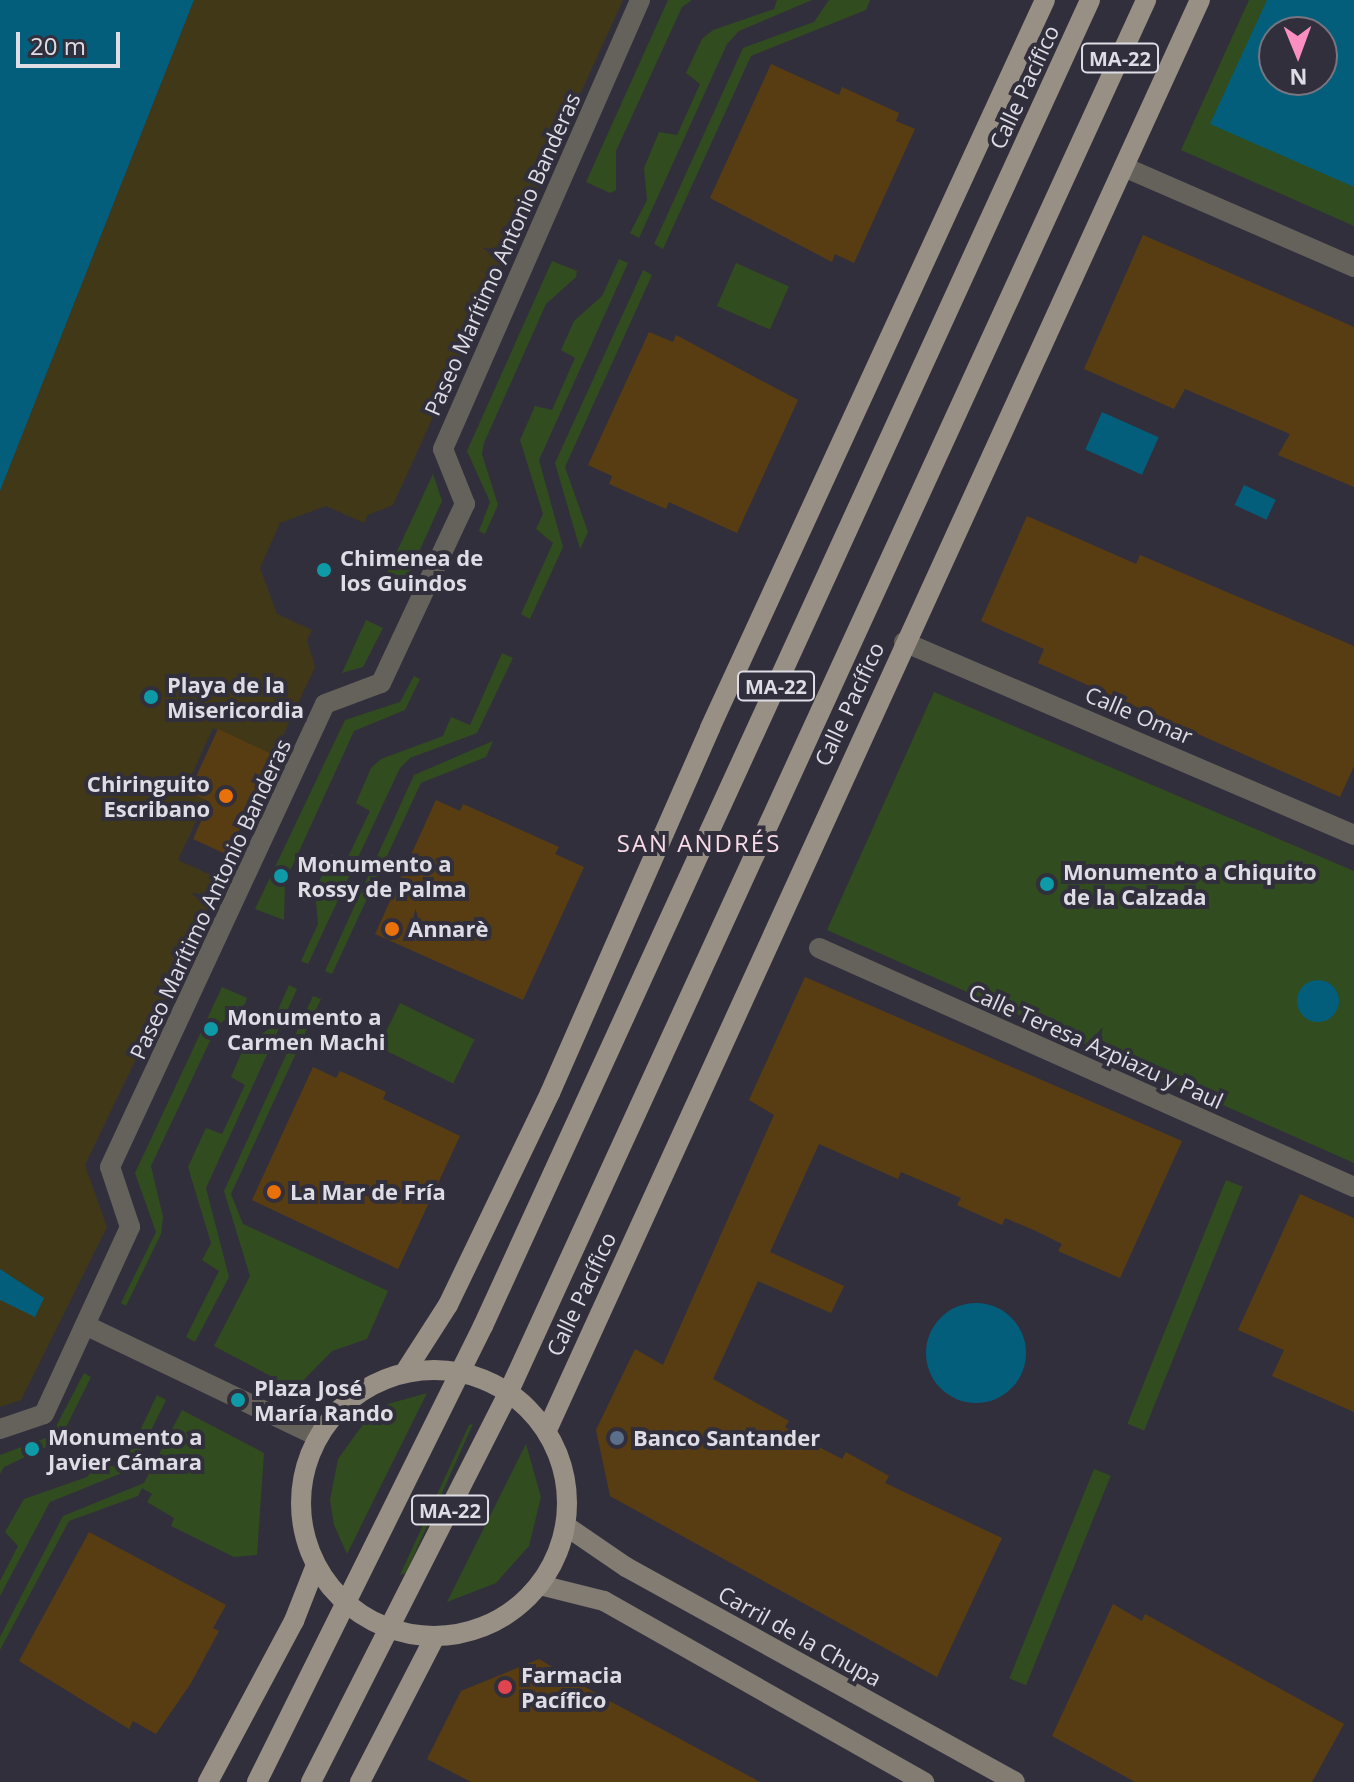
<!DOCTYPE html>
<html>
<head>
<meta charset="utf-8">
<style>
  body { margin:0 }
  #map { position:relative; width:1354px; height:1782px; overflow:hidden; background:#322f3c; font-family:"Open Sans",sans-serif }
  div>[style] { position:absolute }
  .green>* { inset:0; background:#314c1f; transform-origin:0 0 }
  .sand>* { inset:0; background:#413818 }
  .water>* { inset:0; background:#035e7b; transform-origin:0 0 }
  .round { border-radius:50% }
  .building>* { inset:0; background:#593d12 }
  .pedestrian>* { height:20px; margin:-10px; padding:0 10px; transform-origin:10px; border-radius:10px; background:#65615b }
  .minor>* { height:20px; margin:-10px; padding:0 10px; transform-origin:10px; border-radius:10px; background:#65615b }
  .secondary>* { height:20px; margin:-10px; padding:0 10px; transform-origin:10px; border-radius:10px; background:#827c72 }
  .primary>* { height:20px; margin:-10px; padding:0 10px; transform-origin:10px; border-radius:10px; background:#989084 }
  .primary>.ring { margin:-10px; padding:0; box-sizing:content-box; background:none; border:20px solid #989084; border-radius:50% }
  .dots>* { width:22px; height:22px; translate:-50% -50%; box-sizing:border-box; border:4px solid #322f3c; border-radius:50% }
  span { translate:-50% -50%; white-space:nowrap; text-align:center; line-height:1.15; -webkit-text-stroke:8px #322f3c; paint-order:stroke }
  .shield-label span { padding:2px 6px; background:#322f3c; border:2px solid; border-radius:6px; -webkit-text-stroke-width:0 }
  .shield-label { font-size:20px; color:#dedde5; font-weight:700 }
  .street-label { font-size:22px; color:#dedde5 }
  .poi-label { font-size:22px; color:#dedde5; font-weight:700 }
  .left { translate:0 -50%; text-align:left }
  .right { translate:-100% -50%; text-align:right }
  .neighbourhood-label { font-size:24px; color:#fadae7; letter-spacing:2px }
  .north { position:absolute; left:1258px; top:16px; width:80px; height:80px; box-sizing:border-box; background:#322f3c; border:2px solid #777580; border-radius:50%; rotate:179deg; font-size:22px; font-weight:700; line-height:32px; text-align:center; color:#dedde5 }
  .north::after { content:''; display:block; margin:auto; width:28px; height:36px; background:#fc8fc2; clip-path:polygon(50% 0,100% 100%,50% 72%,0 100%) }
  .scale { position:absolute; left:16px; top:32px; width:104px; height:36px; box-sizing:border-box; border:4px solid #dedde5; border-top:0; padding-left:10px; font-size:24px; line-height:28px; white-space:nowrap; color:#dedde5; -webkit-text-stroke:6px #322f3c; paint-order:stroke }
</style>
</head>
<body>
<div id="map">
  <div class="green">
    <i style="clip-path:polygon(668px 0,692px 0,682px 7px,616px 151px,616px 190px,610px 193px,586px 182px)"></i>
    <i style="clip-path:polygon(777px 0,812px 0,739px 31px,727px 44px,639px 238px,630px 233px,647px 200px,644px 168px,659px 132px,677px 135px,700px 84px,686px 73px,702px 39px,713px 30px,774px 9px)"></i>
    <i style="clip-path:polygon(829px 0,870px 0,866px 10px,751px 56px,663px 249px,654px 244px,743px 48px,814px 22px)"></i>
    <i style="clip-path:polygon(evenodd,1249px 0,1354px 0,1354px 226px,1181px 150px,1249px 0,1274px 32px,1322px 32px,1322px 80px,1274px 80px,1274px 32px)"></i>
    <i style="clip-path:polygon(619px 259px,628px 263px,539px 460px,563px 547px,530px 619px,521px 614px,553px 543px,536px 529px,543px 514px,520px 440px,535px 406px,552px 410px,575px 358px,561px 350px,574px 321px,602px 296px)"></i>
    <i style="clip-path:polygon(552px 261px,577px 271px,576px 277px,546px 304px,484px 443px,482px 454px,498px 505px,485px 534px,479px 531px,490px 502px,467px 451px)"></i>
    <i style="left:736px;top:263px;width:58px;height:47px;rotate:24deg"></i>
    <i style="clip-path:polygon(643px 270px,652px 275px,565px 467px,588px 532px,580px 549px,555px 463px)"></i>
    <i style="clip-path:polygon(433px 474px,442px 501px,405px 583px,387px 573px)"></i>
    <i style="clip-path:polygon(366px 620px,383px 628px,363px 667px,342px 673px)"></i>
    <i style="clip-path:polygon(502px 653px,513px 658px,477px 733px,410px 758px,400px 768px,308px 964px,301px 961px,318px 924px,315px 891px,331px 855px,346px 861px,370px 811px,356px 803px,371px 768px,381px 759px,443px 736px,451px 717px,470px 725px)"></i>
    <i style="clip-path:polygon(414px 676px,420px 679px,405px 710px,354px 731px,285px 882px,284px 920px,255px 909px,345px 720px,400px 702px)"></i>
    <i style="clip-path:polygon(934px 692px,1354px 871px,1354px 1163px,827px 930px)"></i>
    <i style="clip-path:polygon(493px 741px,486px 757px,421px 783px,332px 974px,325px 971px,414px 775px)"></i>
    <i style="clip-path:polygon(289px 985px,297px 989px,206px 1188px,229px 1277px,195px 1342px,186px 1337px,219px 1271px,202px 1260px,211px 1243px,188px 1167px,206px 1128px,222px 1134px,245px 1085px,231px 1077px,244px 1047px,270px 1028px)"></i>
    <i style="clip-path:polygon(222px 987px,247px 998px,245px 1004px,217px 1026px,151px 1166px,163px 1217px,161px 1234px,126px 1306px,121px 1303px,156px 1232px,135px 1173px)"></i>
    <i style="clip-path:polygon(313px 996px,321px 999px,231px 1194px,243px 1224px,388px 1291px,367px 1339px,332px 1351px,295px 1389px,214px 1346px,250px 1276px,224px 1191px)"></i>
    <i style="left:400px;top:1003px;width:83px;height:49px;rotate:26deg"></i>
    <i style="left:1226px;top:1180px;width:18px;height:263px;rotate:22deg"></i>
    <i style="clip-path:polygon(84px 1373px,91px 1377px,59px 1441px,4px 1467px,0 1474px,0 1455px,51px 1436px)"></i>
    <i style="clip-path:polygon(427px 1393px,347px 1554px,334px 1525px,330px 1500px,338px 1459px,369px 1416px,388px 1404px)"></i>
    <i style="clip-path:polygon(157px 1395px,166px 1400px,132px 1469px,50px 1502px,0 1596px,0 1581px,18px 1546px,5px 1532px,24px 1499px,87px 1477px,103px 1457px,124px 1464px)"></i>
    <i style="clip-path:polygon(182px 1410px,264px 1453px,257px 1555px,234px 1557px,171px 1526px,174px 1518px,147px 1502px,152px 1494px,142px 1488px,138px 1496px,69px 1521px,0 1650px,0 1637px,63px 1516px,144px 1483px)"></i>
    <i style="clip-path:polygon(473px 1424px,406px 1573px,400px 1575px,469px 1425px)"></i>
    <i style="clip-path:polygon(526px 1444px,541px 1497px,529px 1546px,496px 1583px,447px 1602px)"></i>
    <i style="left:1094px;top:1469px;width:18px;height:226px;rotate:22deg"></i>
  </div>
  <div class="sand">
    <i style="clip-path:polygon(194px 0,623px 0,393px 505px,368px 515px,364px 523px,326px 506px,280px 523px,260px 568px,277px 614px,312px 630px,307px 640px,315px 667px,274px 755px,213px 728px,185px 790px,206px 800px,178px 860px,222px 880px,85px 1165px,107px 1227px,21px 1400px,0 1407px,0 491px)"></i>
  </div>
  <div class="water">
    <i style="clip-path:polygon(0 0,194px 0,0 491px)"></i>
    <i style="clip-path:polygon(evenodd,1267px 0,1354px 0,1354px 187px,1210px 124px,1267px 0,1274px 32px,1322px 32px,1322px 80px,1274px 80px,1274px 32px)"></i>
    <i style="left:1102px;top:412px;width:62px;height:41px;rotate:24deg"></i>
    <i style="left:1244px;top:485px;width:35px;height:22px;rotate:25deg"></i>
    <i class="round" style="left:1297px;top:980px;width:42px;height:42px"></i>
    <i style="clip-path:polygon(0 1269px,44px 1298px,35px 1317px,0 1300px)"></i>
    <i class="round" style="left:926px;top:1303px;width:100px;height:100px"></i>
  </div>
  <div class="building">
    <i style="clip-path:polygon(771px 64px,839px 95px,842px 87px,899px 113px,896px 121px,915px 129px,854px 263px,835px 254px,832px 262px,710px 198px)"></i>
    <i style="clip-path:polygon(1143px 235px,1354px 327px,1354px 487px,1278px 455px,1290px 434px,1185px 389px,1174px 409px,1084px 369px)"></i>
    <i style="clip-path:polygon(649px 332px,673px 342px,676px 335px,798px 400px,737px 533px,669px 502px,666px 509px,609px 484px,612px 476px,588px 465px)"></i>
    <i style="clip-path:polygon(1027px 516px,1136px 564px,1140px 555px,1354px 646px,1354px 766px,1340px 797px,1038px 663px,1044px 649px,981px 621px)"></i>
    <i style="clip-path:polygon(218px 729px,274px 755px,228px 855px,193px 839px,210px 802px,189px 792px)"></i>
    <i style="clip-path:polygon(436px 800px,460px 811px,463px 804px,559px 847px,555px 854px,584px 867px,523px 1000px,375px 934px)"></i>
    <i style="clip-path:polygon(805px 977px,1182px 1141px,1120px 1278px,1058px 1251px,1062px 1244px,1036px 1231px,1005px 1218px,1002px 1225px,957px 1205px,961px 1198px,929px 1184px,901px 1172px,898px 1179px,819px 1144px,770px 1252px,844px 1286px,831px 1313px,758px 1281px,713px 1379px,789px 1421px,785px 1427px,817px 1446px,842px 1459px,846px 1452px,889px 1476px,885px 1483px,1002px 1538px,937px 1677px,610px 1496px,596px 1430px,635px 1349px,663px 1365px,774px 1115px,749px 1100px)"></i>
    <i style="clip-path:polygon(313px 1067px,336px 1078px,340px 1071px,386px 1092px,383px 1099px,460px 1136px,398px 1269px,252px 1200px)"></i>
    <i style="clip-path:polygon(1300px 1194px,1354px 1218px,1354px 1412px,1272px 1376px,1284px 1350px,1238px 1330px)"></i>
    <i style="clip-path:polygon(89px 1532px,226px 1605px,213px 1628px,219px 1631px,191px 1683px,156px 1734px,133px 1721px,129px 1729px,19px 1661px)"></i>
    <i style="clip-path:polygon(1113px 1604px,1142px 1621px,1145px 1614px,1344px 1724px,1312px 1782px,1135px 1782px,1052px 1736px)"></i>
    <i style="clip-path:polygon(539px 1659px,604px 1698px,760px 1782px,471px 1782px,427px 1759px,461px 1691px)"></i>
  </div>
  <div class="pedestrian">
    <i style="left:85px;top:1325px;width:257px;rotate:25.6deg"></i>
    <i style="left:0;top:1429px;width:46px;rotate:-18.8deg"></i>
    <i style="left:44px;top:1414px;width:206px;rotate:-65.3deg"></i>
    <i style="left:130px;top:1227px;width:63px;rotate:-108.4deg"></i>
    <i style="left:110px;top:1167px;width:510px;rotate:-65.09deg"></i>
    <i style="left:325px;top:704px;width:60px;rotate:-20.6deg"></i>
    <i style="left:381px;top:683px;width:198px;rotate:-64.9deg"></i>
    <i style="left:465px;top:504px;width:59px;rotate:-111.8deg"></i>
    <i style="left:443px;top:449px;width:490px;rotate:-66.3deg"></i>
  </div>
  <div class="minor">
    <i style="left:1124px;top:167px;width:251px;rotate:23.5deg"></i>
    <i style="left:904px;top:642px;width:490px;rotate:23.2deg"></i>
    <i style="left:819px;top:948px;width:586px;rotate:24.07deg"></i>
  </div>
  <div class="secondary">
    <i style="left:566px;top:1526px;width:73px;rotate:34.3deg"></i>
    <i style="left:626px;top:1567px;width:444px;rotate:28.9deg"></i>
    <i style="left:540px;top:1585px;width:66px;rotate:14deg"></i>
    <i style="left:604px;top:1601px;width:368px;rotate:29.5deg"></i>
  </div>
  <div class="primary">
    <i class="ring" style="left:301px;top:1370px;width:246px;height:246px"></i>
    <i style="left:405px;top:1372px;width:80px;rotate:-57.3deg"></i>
    <i style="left:448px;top:1305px;width:235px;rotate:-64.3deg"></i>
    <i style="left:550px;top:1093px;width:399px;rotate:-66.3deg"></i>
    <i style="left:710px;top:728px;width:801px;rotate:-65.29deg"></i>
    <i style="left:547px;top:1430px;width:1572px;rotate:-65.46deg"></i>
    <i style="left:208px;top:1782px;width:183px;rotate:-61.9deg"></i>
    <i style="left:294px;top:1621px;width:60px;rotate:-68.6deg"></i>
    <i style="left:257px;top:1782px;width:509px;rotate:-63.64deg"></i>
    <i style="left:483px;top:1326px;width:1458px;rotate:-65.4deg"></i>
    <i style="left:311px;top:1782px;width:438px;rotate:-63.1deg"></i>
    <i style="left:509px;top:1391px;width:1530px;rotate:-65.39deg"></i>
    <i style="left:360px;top:1782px;width:163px;rotate:-62.7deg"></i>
  </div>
  <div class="dots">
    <i style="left:324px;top:570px;background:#0f9aa8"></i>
    <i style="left:151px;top:697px;background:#0f9aa8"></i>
    <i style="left:226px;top:796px;background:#e8710a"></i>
    <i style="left:281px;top:876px;background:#0f9aa8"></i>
    <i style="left:1047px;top:884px;background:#0f9aa8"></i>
    <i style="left:392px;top:929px;background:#e8710a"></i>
    <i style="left:211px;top:1029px;background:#0f9aa8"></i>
    <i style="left:274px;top:1192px;background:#e8710a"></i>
    <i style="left:238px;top:1400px;background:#0f9aa8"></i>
    <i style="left:617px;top:1438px;background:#5c6f8a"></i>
    <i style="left:32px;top:1449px;background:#0f9aa8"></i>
    <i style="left:505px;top:1687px;background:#e0444e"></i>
  </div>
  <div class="shield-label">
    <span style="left:1120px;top:58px">MA-22</span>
    <span style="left:776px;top:686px">MA-22</span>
    <span style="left:450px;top:1510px">MA-22</span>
  </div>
  <div class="street-label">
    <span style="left:1024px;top:87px;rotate:-65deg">Calle Pacífico</span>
    <span style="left:502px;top:254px;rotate:-66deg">Paseo Marítimo Antonio Banderas</span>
    <span style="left:849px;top:704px;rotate:-65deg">Calle Pacífico</span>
    <span style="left:1139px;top:715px;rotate:23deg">Calle Omar</span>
    <span style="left:210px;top:899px;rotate:-65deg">Paseo Marítimo Antonio Banderas</span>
    <span style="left:1096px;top:1046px;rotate:24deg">Calle Teresa Azpiazu y Paul</span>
    <span style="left:581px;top:1294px;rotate:-65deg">Calle Pacífico</span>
    <span style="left:800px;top:1636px;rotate:29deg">Carril de la Chupa</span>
  </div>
  <div class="poi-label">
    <span class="left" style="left:340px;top:570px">Chimenea de<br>los Guindos</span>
    <span class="left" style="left:167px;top:697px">Playa de la<br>Misericordia</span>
    <span class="right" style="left:210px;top:796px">Chiringuito<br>Escribano</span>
    <span class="left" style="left:297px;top:876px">Monumento a<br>Rossy de Palma</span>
    <span class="left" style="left:1063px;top:884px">Monumento a Chiquito<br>de la Calzada</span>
    <span class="left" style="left:408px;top:929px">Annarè</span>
    <span class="left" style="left:227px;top:1029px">Monumento a<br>Carmen Machi</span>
    <span class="left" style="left:290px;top:1192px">La Mar de Fría</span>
    <span class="left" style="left:254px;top:1400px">Plaza José<br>María Rando</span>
    <span class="left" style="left:48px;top:1449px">Monumento a<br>Javier Cámara</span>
    <span class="left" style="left:633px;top:1438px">Banco Santander</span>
    <span class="left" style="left:521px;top:1687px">Farmacia<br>Pacífico</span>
  </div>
  <div class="neighbourhood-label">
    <span style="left:699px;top:843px">SAN ANDRÉS</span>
  </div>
  <div class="north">N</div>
  <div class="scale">20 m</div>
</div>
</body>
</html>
